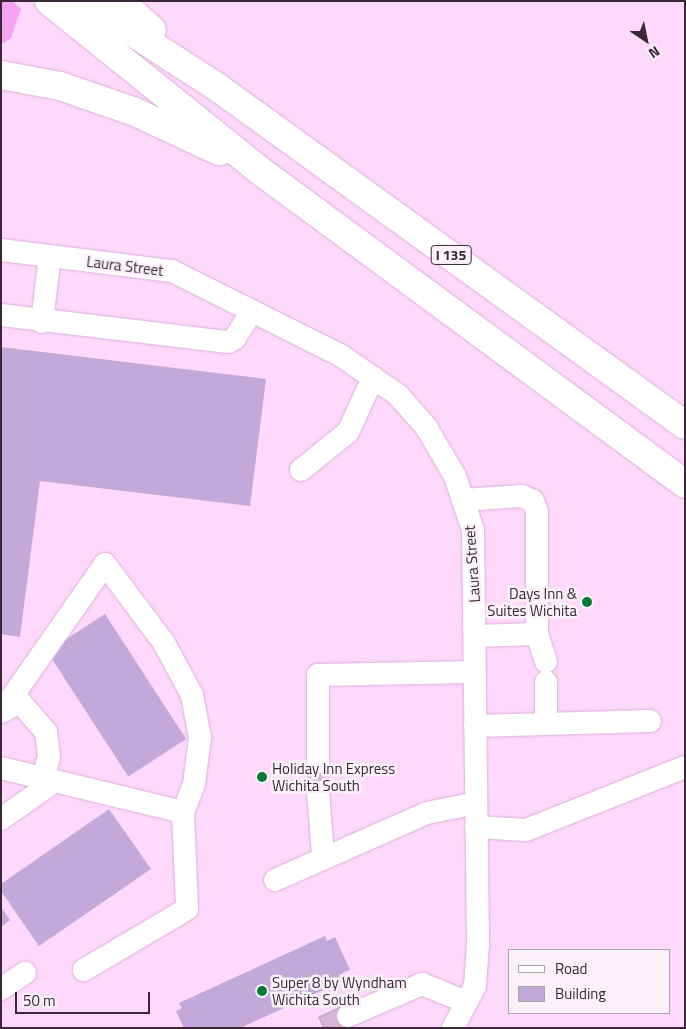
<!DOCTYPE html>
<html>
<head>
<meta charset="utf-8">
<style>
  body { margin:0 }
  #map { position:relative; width:686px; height:1029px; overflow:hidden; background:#fed9fb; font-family:"Titillium Web",sans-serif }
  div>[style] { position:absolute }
  .green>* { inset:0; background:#f7a3f3 }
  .building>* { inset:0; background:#c3a8da; transform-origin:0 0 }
  .minor-tunnel>* { height:22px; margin-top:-11px; transform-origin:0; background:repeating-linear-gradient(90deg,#d7b6d4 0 22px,transparent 0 33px) }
  .roads { filter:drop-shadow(0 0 1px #dcafd8) drop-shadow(0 0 1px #dcafd8) }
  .minor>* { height:22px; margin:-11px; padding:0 11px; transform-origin:11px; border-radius:11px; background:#fff }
  .highway>* { height:28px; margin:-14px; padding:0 14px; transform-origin:14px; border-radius:14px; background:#fff }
  .dots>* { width:14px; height:14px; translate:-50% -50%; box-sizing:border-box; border:2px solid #faf1f9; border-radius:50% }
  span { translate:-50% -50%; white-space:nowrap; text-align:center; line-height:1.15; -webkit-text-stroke:5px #faf1f9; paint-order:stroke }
  .shield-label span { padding:1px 4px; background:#faf1f9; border:1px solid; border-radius:4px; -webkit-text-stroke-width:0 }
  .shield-label { font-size:14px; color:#3a2839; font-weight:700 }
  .street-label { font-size:15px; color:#3a2839 }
  .poi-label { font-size:15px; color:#3a2839 }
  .right { translate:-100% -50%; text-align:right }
  .left { translate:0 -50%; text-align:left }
  .frame { position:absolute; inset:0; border:2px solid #3a2839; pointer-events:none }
  .legend { position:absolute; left:508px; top:949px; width:162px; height:65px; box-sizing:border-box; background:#faf1f9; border:1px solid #ada1ac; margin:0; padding:6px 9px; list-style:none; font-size:15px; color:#3a2839 }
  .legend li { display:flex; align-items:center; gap:10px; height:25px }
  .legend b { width:25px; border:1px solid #ada1ac }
  .north { position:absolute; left:621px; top:15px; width:50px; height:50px; -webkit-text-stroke:4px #faf1f9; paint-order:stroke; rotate:146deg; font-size:14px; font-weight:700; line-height:20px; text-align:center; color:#3a2839 }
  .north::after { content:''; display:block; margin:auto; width:18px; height:22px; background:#3a2839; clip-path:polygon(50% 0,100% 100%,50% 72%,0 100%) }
  .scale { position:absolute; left:15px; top:992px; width:135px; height:22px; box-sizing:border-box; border:2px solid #3a2839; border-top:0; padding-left:6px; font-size:15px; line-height:18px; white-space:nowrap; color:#3a2839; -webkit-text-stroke:4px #faf1f9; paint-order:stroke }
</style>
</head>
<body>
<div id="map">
  <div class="green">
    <i style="clip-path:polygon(1px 1px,12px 1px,21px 9px,11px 38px,1px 45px)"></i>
  </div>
  <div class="building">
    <i style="clip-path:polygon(1px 347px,266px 379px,250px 506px,40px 481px,20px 637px,1px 634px)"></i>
    <i style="left:105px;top:614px;width:149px;height:69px;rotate:57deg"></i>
    <i style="clip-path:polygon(109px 809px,151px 869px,39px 946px,1px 891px,1px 884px)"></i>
    <i style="clip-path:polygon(1px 907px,10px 920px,1px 927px)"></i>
    <i style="clip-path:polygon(325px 936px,327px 941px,335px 937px,350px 970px,342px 973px,345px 980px,240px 1028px,184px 1028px,176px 1011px,182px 1008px,179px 1003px)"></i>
    <i style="clip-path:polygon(343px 1005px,353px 1028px,323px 1028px,318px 1017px)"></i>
  </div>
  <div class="minor-tunnel">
    <i style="left:318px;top:792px;width:30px;rotate:-90deg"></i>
    <i style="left:325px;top:1028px;width:26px;rotate:-28deg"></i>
  </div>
  <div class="roads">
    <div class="minor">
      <i style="left:1px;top:250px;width:172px;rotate:7deg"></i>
      <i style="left:172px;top:271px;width:188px;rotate:26.6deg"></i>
      <i style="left:340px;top:355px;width:70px;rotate:34.6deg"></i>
      <i style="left:398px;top:395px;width:43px;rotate:48.8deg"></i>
      <i style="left:426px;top:427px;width:57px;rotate:59.4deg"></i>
      <i style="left:455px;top:476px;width:57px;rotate:71.6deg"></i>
      <i style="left:473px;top:530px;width:414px;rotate:89.3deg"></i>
      <i style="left:478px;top:944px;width:42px;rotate:94.1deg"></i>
      <i style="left:475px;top:986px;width:47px;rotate:117.6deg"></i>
      <i style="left:1px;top:315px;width:229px;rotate:6.8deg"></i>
      <i style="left:228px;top:342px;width:8px;rotate:-30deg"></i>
      <i style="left:235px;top:338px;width:32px;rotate:-58deg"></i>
      <i style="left:42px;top:322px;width:66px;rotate:-83.1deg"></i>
      <i style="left:301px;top:470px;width:60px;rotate:-39deg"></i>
      <i style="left:348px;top:432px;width:60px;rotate:-65.2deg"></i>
      <i style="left:463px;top:500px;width:59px;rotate:-3.9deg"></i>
      <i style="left:522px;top:496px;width:12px;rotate:24deg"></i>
      <i style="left:533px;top:501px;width:12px;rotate:70deg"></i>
      <i style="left:537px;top:512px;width:122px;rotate:90deg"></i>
      <i style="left:537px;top:634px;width:29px;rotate:72deg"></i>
      <i style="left:475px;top:636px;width:62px;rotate:-1.8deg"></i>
      <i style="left:546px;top:682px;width:42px;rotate:90deg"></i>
      <i style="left:5px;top:707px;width:174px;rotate:-55deg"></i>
      <i style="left:105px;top:564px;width:99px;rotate:53.2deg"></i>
      <i style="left:164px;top:643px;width:59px;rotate:61.7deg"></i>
      <i style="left:192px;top:695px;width:44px;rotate:79.5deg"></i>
      <i style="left:200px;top:738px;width:46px;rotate:97.4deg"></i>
      <i style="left:194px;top:784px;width:30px;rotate:111deg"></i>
      <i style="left:1px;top:712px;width:21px;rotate:-28deg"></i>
      <i style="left:20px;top:702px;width:40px;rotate:49deg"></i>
      <i style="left:46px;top:732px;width:25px;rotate:83deg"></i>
      <i style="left:49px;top:757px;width:22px;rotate:106deg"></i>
      <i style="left:475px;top:726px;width:175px;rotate:-1.6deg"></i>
      <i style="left:318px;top:762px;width:87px;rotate:-90deg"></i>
      <i style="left:318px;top:675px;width:157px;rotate:-1.1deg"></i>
      <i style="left:1px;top:768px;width:187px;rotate:13.6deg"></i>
      <i style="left:183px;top:812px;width:97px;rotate:87.6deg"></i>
      <i style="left:187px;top:909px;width:120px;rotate:149.4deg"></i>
      <i style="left:318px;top:792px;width:64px;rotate:85.5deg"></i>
      <i style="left:1px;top:819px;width:66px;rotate:-35.1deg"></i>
      <i style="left:476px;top:827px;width:50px;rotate:3.4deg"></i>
      <i style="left:526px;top:830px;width:171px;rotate:-21.6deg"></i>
      <i style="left:275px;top:880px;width:166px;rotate:-23.8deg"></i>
      <i style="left:427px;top:813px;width:50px;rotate:-11.5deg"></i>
      <i style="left:1px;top:989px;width:29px;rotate:-34deg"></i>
      <i style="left:348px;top:1016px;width:81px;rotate:-23.4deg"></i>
      <i style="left:422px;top:984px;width:48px;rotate:22.2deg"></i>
    </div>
    <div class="highway">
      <i style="left:49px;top:1px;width:270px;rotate:38.8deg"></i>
      <i style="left:259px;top:170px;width:529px;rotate:36.39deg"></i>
      <i style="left:84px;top:1px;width:158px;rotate:32.9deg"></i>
      <i style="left:217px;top:87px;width:577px;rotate:35.84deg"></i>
      <i style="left:120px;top:1px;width:43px;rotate:42.2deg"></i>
      <i style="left:1px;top:75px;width:60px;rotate:10.6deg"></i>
      <i style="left:60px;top:86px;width:79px;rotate:19.1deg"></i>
      <i style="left:135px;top:112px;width:93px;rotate:24.9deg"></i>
    </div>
  </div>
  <div class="dots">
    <i style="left:587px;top:602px;background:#047c33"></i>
    <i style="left:262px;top:777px;background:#047c33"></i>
    <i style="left:262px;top:991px;background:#047c33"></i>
  </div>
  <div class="shield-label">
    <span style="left:451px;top:255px">I 135</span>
  </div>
  <div class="street-label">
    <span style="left:125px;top:266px;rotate:7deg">Laura Street</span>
    <span style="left:472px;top:564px;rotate:-94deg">Laura Street</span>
  </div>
  <div class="poi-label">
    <span class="right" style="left:577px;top:602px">Days Inn &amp;<br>Suites Wichita</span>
    <span class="left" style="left:272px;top:777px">Holiday Inn Express<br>Wichita South</span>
    <span class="left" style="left:272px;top:991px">Super 8 by Wyndham<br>Wichita South</span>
  </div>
  <div class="frame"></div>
  <ul class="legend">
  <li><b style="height:6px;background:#fff"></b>Road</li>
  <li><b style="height:14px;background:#c3a8da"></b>Building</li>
  </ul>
  <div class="north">N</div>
  <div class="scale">50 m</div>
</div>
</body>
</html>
